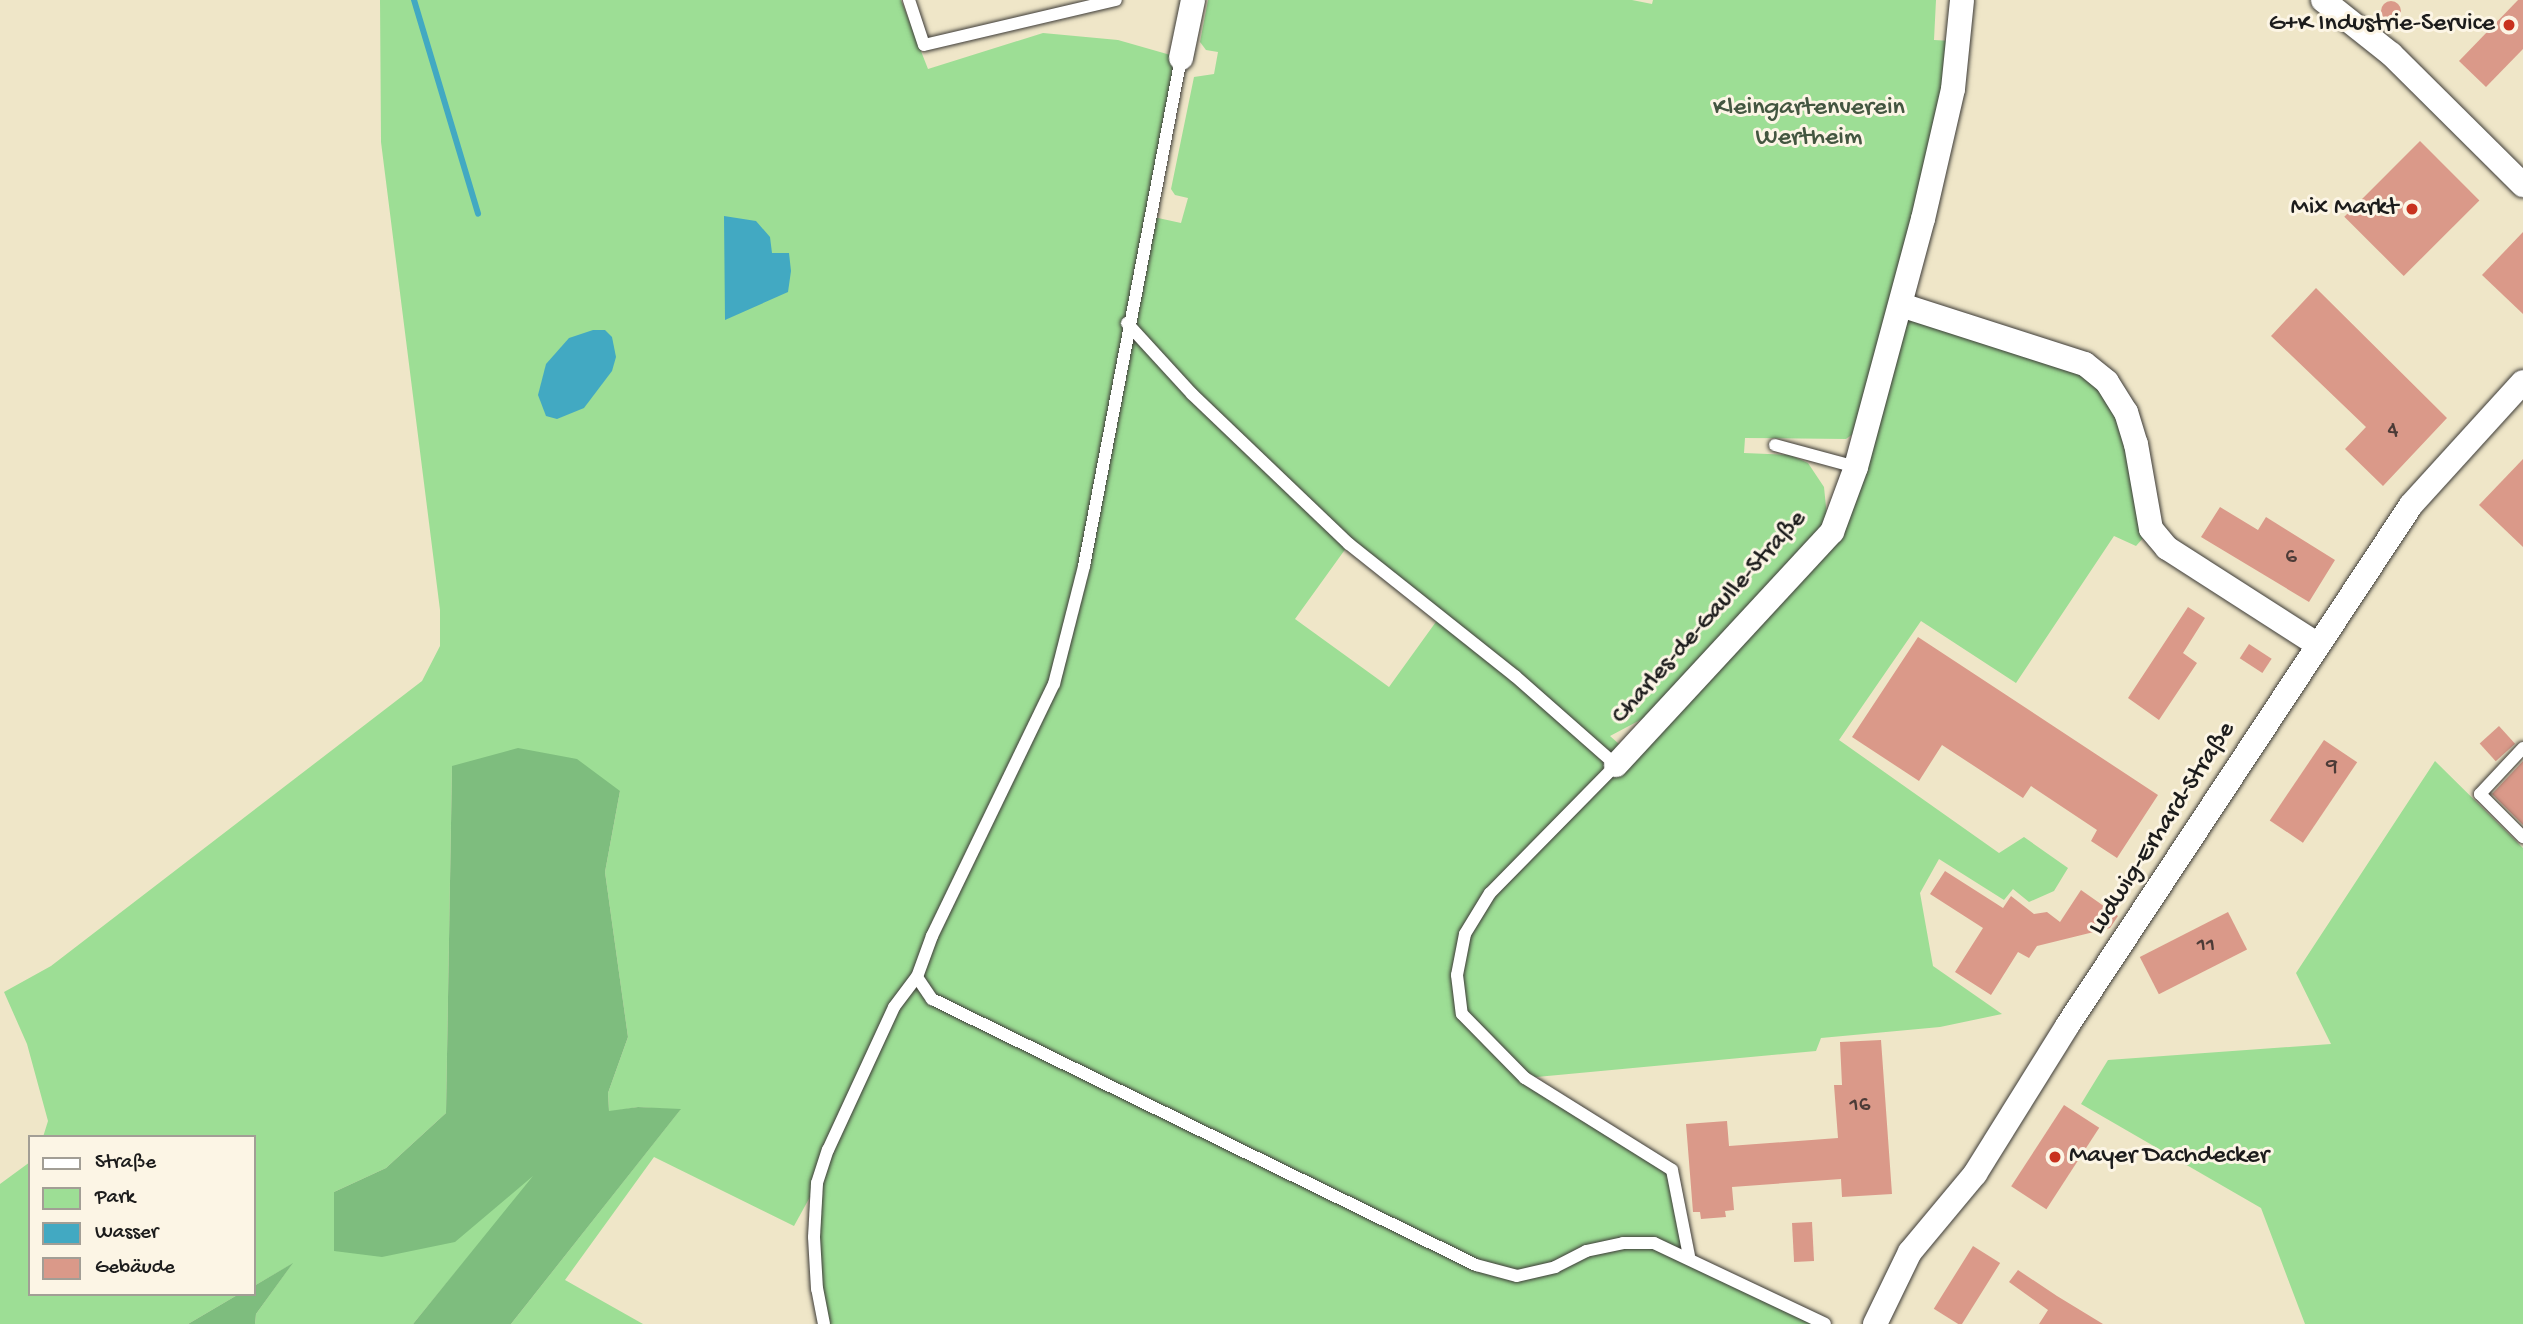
<!DOCTYPE html>
<html>
<head>
<meta charset="utf-8">
<style>
  body { margin:0 }
  #map { position:relative; width:2523px; height:1324px; overflow:hidden; background:#efe6c8; font-family:"Gochi Hand",sans-serif }
  div>[style] { position:absolute }
  .green>* { inset:0; background:#9dde95 }
  .forest>* { inset:0; background:#7ebd7e }
  .water>* { inset:0; background:#42a9c2 }
  .stream>* { height:6px; margin:-3px; padding:0 3px; transform-origin:3px; border-radius:3px; background:#42a9c2 }
  .building>* { inset:0; background:#da9989; transform-origin:0 0 }
  .round { border-radius:50% }
  .roads { filter:drop-shadow(0 0 2px #3c3a36) drop-shadow(0 0 2px #3c3a36) }
  .service>* { height:12px; margin:-6px; padding:0 6px; transform-origin:6px; border-radius:6px; background:#fff }
  .minor>* { height:24px; margin:-12px; padding:0 12px; transform-origin:12px; border-radius:12px; background:#fff }
  .dots>* { width:19px; height:19px; translate:-50% -50%; box-sizing:border-box; border:4px solid #fcf5e5; border-radius:50% }
  span { translate:-50% -50%; white-space:nowrap; text-align:center; line-height:1.15; -webkit-text-stroke:6px #fcf5e5; paint-order:stroke }
  .number-label { font-size:23px; color:#4c3b37 }
  .number-label span { -webkit-text-stroke-width:0 }
  .poi-label { font-size:26px; color:#1c1c1c }
  .right { translate:-100% -50%; text-align:right }
  .left { translate:0 -50%; text-align:left }
  .park-label { font-size:26px; color:#435640 }
  .street-label { font-size:26px; color:#1c1c1c }
  .legend { position:absolute; left:28px; top:1135px; width:228px; height:161px; box-sizing:border-box; background:#fcf5e5; border:2px solid #a29e95; margin:0; padding:9px 12px; list-style:none; font-size:21px; color:#1c1c1c }
  .legend li { display:flex; align-items:center; gap:14px; height:35px }
  .legend b { width:35px; border:2px solid #a29e95 }
</style>
</head>
<body>
<div id="map">
  <div class="green">
    <i style="clip-path:polygon(evenodd,380px 0,901px 0,928px 69px,1043px 33px,1118px 40px,1181px 58px,1149px 216px,1181px 223px,1188px 198px,1175px 195px,1171px 189px,1194px 77px,1214px 74px,1218px 52px,1206px 50px,1200px 42px,1208px 0,1632px 0,1652px 4px,1653px 0,1936px 0,1934px 40px,1952px 41px,1939px 112px,1857px 431px,1846px 439px,1745px 438px,1744px 453px,1790px 455px,1808px 463px,1824px 487px,1827px 517px,1819px 536px,1644px 718px,1610px 736px,1628px 752px,1832px 532px,1899px 312px,2107px 382px,2151px 529px,2136px 546px,2114px 536px,2016px 683px,1921px 621px,1839px 740px,1999px 853px,2024px 837px,2068px 868px,2054px 891px,2029px 902px,2013px 889px,2004px 900px,1939px 859px,1920px 893px,1933px 966px,2002px 1014px,1940px 1027px,1821px 1038px,1816px 1051px,1526px 1078px,1672px 1170px,1689px 1257px,1825px 1324px,824px 1324px,816px 1186px,794px 1226px,654px 1157px,565px 1280px,643px 1324px,511px 1324px,680px 1110px,638px 1107px,609px 1112px,608px 1093px,628px 1037px,605px 872px,620px 791px,452px 766px,446px 1113px,386px 1168px,334px 1192px,537px 1173px,413px 1324px,255px 1324px,256px 1314px,292px 1264px,254px 1286px,254px 1137px,43px 1137px,48px 1121px,27px 1044px,4px 992px,51px 966px,422px 681px,440px 646px,440px 610px,381px 142px,380px 0,1349px 544px,1438px 619px,1389px 687px,1295px 619px,1349px 544px)"></i>
    <i style="clip-path:polygon(2435px 761px,2523px 848px,2523px 1324px,2305px 1324px,2261px 1208px,2081px 1104px,2108px 1060px,2331px 1044px,2296px 973px)"></i>
    <i style="clip-path:polygon(30px 1162px,30px 1294px,239px 1294px,188px 1324px,0 1324px,0 1184px)"></i>
  </div>
  <div class="forest">
    <i style="clip-path:polygon(518px 748px,577px 759px,620px 791px,605px 872px,628px 1037px,608px 1093px,609px 1111px,638px 1107px,681px 1109px,511px 1324px,413px 1324px,533px 1176px,455px 1242px,382px 1257px,334px 1251px,334px 1192px,386px 1168px,446px 1113px,452px 766px)"></i>
    <i style="clip-path:polygon(293px 1263px,256px 1314px,255px 1324px,188px 1324px,239px 1294px,254px 1294px,254px 1286px)"></i>
  </div>
  <div class="water">
    <i style="clip-path:polygon(724px 216px,756px 221px,770px 237px,772px 253px,789px 253px,791px 271px,788px 292px,725px 320px)"></i>
    <i style="clip-path:polygon(593px 330px,605px 330px,612px 337px,616px 357px,612px 371px,584px 408px,557px 419px,546px 416px,538px 395px,546px 364px,569px 338px)"></i>
  </div>
  <div class="stream">
    <i style="left:414px;top:0;width:223px;rotate:73.3deg"></i>
  </div>
  <div class="building">
    <i style="clip-path:polygon(2518px 0,2523px 0,2523px 49px,2486px 87px,2459px 61px)"></i>
    <i class="round" style="left:2381px;top:1px;width:20px;height:20px"></i>
    <i style="left:2420px;top:141px;width:84px;height:107px;rotate:45deg"></i>
    <i style="clip-path:polygon(2523px 232px,2523px 314px,2482px 275px)"></i>
    <i style="clip-path:polygon(2316px 288px,2447px 418px,2383px 486px,2345px 449px,2366px 427px,2271px 336px)"></i>
    <i style="clip-path:polygon(2523px 459px,2523px 547px,2479px 505px)"></i>
    <i style="clip-path:polygon(2220px 507px,2258px 530px,2266px 517px,2335px 560px,2309px 602px,2201px 537px)"></i>
    <i style="clip-path:polygon(2188px 607px,2205px 618px,2183px 653px,2197px 663px,2159px 720px,2128px 698px)"></i>
    <i style="clip-path:polygon(1918px 637px,2158px 795px,2117px 858px,2091px 841px,2097px 830px,2031px 786px,2023px 798px,1942px 745px,1919px 781px,1852px 737px)"></i>
    <i style="left:2249px;top:644px;width:27px;height:17px;rotate:33deg"></i>
    <i style="left:2499px;top:726px;width:24px;height:26px;rotate:48deg"></i>
    <i style="left:2324px;top:740px;width:40px;height:97px;rotate:34deg"></i>
    <i style="clip-path:polygon(2523px 761px,2523px 825px,2492px 794px)"></i>
    <i style="clip-path:polygon(1945px 871px,2003px 908px,2011px 896px,2034px 914px,2047px 912px,2060px 922px,2081px 890px,2118px 916px,2110px 928px,2037px 946px,2029px 958px,2018px 952px,1991px 995px,1955px 972px,1983px 928px,1930px 894px)"></i>
    <i style="left:2228px;top:912px;width:42px;height:99px;rotate:63deg"></i>
    <i style="clip-path:polygon(1881px 1040px,1892px 1194px,1842px 1197px,1841px 1179px,1732px 1187px,1734px 1210px,1725px 1211px,1726px 1217px,1701px 1219px,1700px 1212px,1693px 1212px,1686px 1124px,1727px 1121px,1729px 1146px,1838px 1138px,1834px 1085px,1842px 1085px,1840px 1042px)"></i>
    <i style="left:2064px;top:1105px;width:42px;height:97px;rotate:33deg"></i>
    <i style="left:1812px;top:1222px;width:39px;height:20px;rotate:87deg"></i>
    <i style="left:1973px;top:1246px;width:32px;height:74px;rotate:32deg"></i>
    <i style="clip-path:polygon(2018px 1270px,2057px 1296px,2103px 1324px,2039px 1324px,2048px 1310px,2009px 1282px)"></i>
  </div>
  <div class="roads">
    <div class="service">
      <i style="left:909px;top:0;width:47px;rotate:71.6deg"></i>
      <i style="left:924px;top:45px;width:197px;rotate:-13.2deg"></i>
      <i style="left:1127px;top:323px;width:96px;rotate:47.5deg"></i>
      <i style="left:1192px;top:394px;width:217px;rotate:43.7deg"></i>
      <i style="left:1349px;top:544px;width:212px;rotate:38.5deg"></i>
      <i style="left:1515px;top:676px;width:135px;rotate:41.4deg"></i>
      <i style="left:1616px;top:765px;width:180px;rotate:134.5deg"></i>
      <i style="left:1490px;top:893px;width:48px;rotate:121.4deg"></i>
      <i style="left:1465px;top:934px;width:42px;rotate:101deg"></i>
      <i style="left:1457px;top:975px;width:39px;rotate:83deg"></i>
      <i style="left:1462px;top:1014px;width:90px;rotate:45.5deg"></i>
      <i style="left:1525px;top:1078px;width:173px;rotate:32deg"></i>
      <i style="left:1672px;top:1170px;width:88px;rotate:78.8deg"></i>
      <i style="left:1775px;top:445px;width:84px;rotate:15.2deg"></i>
      <i style="left:2523px;top:748px;width:63px;rotate:133.1deg"></i>
      <i style="left:2480px;top:794px;width:61px;rotate:45deg"></i>
      <i style="left:917px;top:977px;width:27px;rotate:56deg"></i>
      <i style="left:932px;top:999px;width:606px;rotate:26.06deg"></i>
      <i style="left:1476px;top:1265px;width:42px;rotate:15deg"></i>
      <i style="left:1517px;top:1276px;width:39px;rotate:-13deg"></i>
      <i style="left:1555px;top:1267px;width:35px;rotate:-27deg"></i>
      <i style="left:1586px;top:1251px;width:38px;rotate:-12deg"></i>
      <i style="left:1623px;top:1243px;width:31px"></i>
      <i style="left:1654px;top:1243px;width:189px;rotate:25.3deg"></i>
      <i style="left:824px;top:1324px;width:36px;rotate:-101deg"></i>
      <i style="left:817px;top:1289px;width:52px;rotate:-93.3deg"></i>
      <i style="left:814px;top:1237px;width:54px;rotate:-86.8deg"></i>
      <i style="left:817px;top:1183px;width:35px;rotate:-72deg"></i>
      <i style="left:828px;top:1150px;width:157px;rotate:-65.2deg"></i>
      <i style="left:894px;top:1007px;width:38px;rotate:-53deg"></i>
      <i style="left:917px;top:977px;width:44px;rotate:-69.9deg"></i>
      <i style="left:932px;top:936px;width:280px;rotate:-64.2deg"></i>
      <i style="left:1054px;top:684px;width:122px;rotate:-75.7deg"></i>
      <i style="left:1084px;top:566px;width:517px;rotate:-79.19deg"></i>
    </div>
    <div class="minor">
      <i style="left:2323px;top:0;width:87px;rotate:38.5deg"></i>
      <i style="left:2391px;top:54px;width:186px;rotate:44.8deg"></i>
      <i style="left:1181px;top:58px;width:59px;rotate:-78.3deg"></i>
      <i style="left:1901px;top:305px;width:193px;rotate:17.8deg"></i>
      <i style="left:2085px;top:364px;width:28px;rotate:39deg"></i>
      <i style="left:2107px;top:382px;width:36px;rotate:58deg"></i>
      <i style="left:2126px;top:412px;width:34px;rotate:73deg"></i>
      <i style="left:2136px;top:444px;width:86px;rotate:80deg"></i>
      <i style="left:2151px;top:529px;width:25px;rotate:50deg"></i>
      <i style="left:2167px;top:548px;width:179px;rotate:32.7deg"></i>
      <i style="left:1616px;top:765px;width:318px;rotate:-47.2deg"></i>
      <i style="left:1832px;top:532px;width:69px;rotate:-69.7deg"></i>
      <i style="left:1856px;top:467px;width:257px;rotate:-74.9deg"></i>
      <i style="left:1923px;top:219px;width:133px;rotate:-77deg"></i>
      <i style="left:1953px;top:89px;width:89px;rotate:-84.2deg"></i>
      <i style="left:1875px;top:1324px;width:80px;rotate:-64.1deg"></i>
      <i style="left:1910px;top:1252px;width:102px;rotate:-50.2deg"></i>
      <i style="left:1975px;top:1174px;width:174px;rotate:-58.1deg"></i>
      <i style="left:2067px;top:1026px;width:624px;rotate:-56.56deg"></i>
      <i style="left:2411px;top:505px;width:166px;rotate:-47.7deg"></i>
    </div>
  </div>
  <div class="dots">
    <i style="left:2509px;top:25px;background:#c8321e"></i>
    <i style="left:2412px;top:209px;background:#c8321e"></i>
    <i style="left:2055px;top:1157px;background:#c8321e"></i>
  </div>
  <div class="number-label">
    <span style="left:2393px;top:431px">4</span>
    <span style="left:2291px;top:558px">6</span>
    <span style="left:2332px;top:767px">9</span>
    <span style="left:2206px;top:946px">11</span>
    <span style="left:1860px;top:1106px">16</span>
  </div>
  <div class="poi-label">
    <span class="right" style="left:2495px;top:25px">G+K Industrie-Service</span>
    <span class="right" style="left:2398px;top:209px">Mix Markt</span>
    <span class="left" style="left:2069px;top:1157px">Mayer Dachdecker</span>
  </div>
  <div class="park-label">
    <span style="left:1809px;top:124px">Kleingartenverein<br>Wertheim</span>
  </div>
  <div class="street-label">
    <span style="left:1710px;top:618px;rotate:-48deg">Charles-de-Gaulle-Straße</span>
    <span style="left:2163px;top:829px;rotate:-57deg">Ludwig-Erhard-Straße</span>
  </div>
  <ul class="legend">
  <li><b style="height:9px;background:#fff"></b>Straße</li>
  <li><b style="height:19px;background:#9dde95"></b>Park</li>
  <li><b style="height:19px;background:#42a9c2"></b>Wasser</li>
  <li><b style="height:19px;background:#da9989"></b>Gebäude</li>
  </ul>
</div>
</body>
</html>
